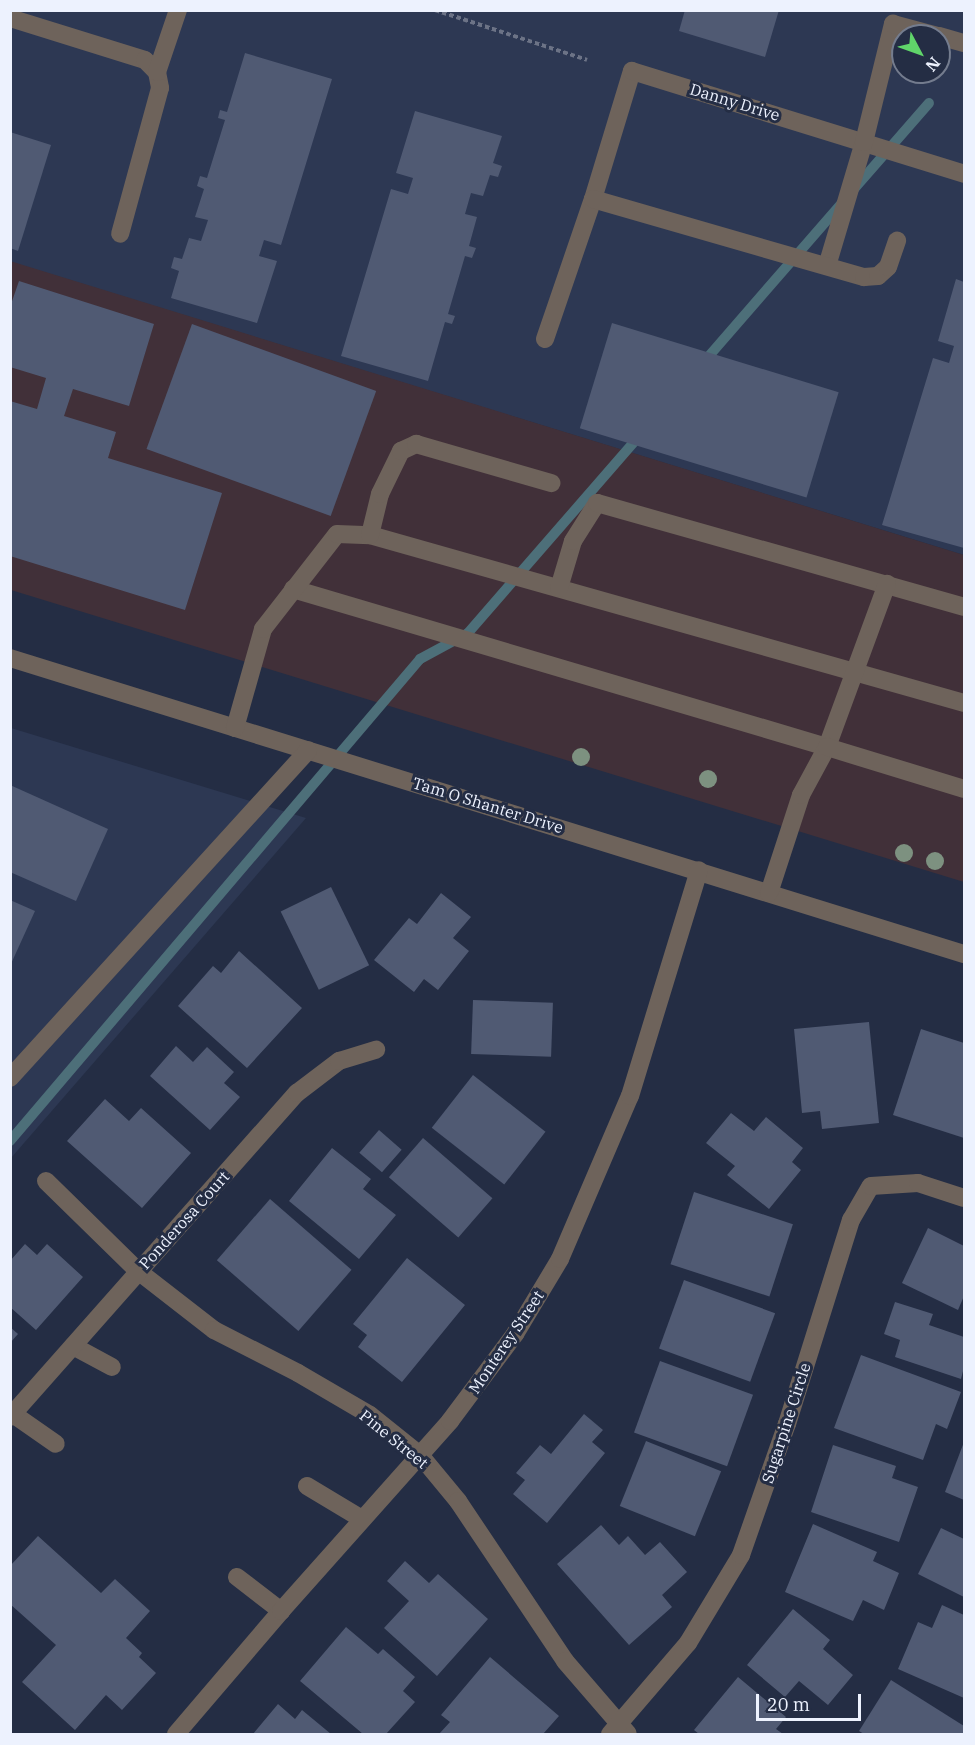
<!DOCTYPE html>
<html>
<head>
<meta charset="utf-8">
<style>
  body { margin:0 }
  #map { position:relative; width:975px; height:1745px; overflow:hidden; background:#242d44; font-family:"IBM Plex Serif",serif }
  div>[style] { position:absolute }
  .built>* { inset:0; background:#2d3853 }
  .industrial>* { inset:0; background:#413039 }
  .stream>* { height:10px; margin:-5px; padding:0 5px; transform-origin:5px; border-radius:5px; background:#4d6f79 }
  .building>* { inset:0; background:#505a73; transform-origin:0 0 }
  .path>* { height:4px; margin-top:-2px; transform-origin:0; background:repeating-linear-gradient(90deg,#6c7386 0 4.5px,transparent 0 7.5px) }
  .minor>* { height:18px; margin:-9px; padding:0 9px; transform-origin:9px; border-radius:9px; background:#6e635b }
  .trees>* { width:18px; height:18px; margin:-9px; border-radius:50%; background:#7d9180 }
  span { translate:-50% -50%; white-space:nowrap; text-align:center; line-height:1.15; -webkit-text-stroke:6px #242d44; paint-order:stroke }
  .street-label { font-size:16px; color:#edf2fe }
  .frame { position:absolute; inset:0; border:12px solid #edf2fe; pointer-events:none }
  .north { position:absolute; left:891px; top:24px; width:60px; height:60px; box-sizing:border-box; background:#242d44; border:2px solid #747c8e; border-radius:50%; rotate:131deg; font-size:16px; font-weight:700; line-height:24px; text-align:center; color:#edf2fe }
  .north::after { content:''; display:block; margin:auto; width:21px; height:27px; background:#60d56a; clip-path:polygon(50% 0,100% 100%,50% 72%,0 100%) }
  .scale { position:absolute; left:756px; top:1694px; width:105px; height:27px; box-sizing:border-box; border:3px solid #edf2fe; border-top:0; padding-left:8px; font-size:18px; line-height:21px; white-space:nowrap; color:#edf2fe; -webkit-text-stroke:4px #242d44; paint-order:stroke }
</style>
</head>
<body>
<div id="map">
  <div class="built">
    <i style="clip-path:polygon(evenodd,10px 11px,964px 11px,964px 555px,11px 262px,10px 11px,903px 36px,939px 36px,939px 72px,903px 72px,903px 36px)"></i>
    <i style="clip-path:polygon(11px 728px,306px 818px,11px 1158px)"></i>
  </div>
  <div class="industrial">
    <i style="clip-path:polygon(10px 261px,964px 555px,964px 882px,11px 590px)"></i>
  </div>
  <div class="stream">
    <i style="left:854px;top:189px;width:114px;rotate:-48.9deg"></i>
    <i style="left:702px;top:364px;width:213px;rotate:-49deg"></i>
    <i style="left:10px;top:1141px;width:633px;rotate:-49.61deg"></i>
    <i style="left:420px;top:659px;width:55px;rotate:-28.4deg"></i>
    <i style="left:468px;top:633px;width:264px;rotate:-49deg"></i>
  </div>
  <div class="building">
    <i style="clip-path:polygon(685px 10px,779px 10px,765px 57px,679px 31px)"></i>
    <i style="clip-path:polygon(245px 53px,332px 79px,281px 245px,264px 240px,259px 256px,277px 261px,257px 323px,171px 298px,179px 271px,171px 268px,174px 257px,182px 259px,189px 238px,201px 241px,208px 220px,195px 217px,204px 189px,197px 186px,200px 176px,207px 178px,225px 120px,218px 118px,220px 110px,227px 112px)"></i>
    <i style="clip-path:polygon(415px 111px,502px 136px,493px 163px,502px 166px,498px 177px,490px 175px,483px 196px,471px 193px,465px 214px,477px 217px,469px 246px,476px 248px,472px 258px,465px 256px,448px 314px,455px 316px,452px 324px,445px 322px,428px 381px,341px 356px,391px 189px,408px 194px,413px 178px,396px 173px)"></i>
    <i style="clip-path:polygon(10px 132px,51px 145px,18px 251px,10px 248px)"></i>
    <i style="clip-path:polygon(956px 279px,964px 282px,964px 548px,882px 525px,933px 358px,949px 363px,954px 346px,938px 341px)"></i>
    <i style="clip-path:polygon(19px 281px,154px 324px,129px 406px,73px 389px,64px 416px,116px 432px,108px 458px,222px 493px,185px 610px,10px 556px,10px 401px,37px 409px,46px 378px,10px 367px,10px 307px)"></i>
    <i style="left:612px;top:323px;width:237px;height:110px;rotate:17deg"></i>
    <i style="left:192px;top:324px;width:196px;height:133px;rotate:20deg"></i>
    <i style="clip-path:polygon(10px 785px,108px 829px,76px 901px,10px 872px)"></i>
    <i style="left:331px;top:887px;width:87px;height:56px;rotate:64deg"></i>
    <i style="clip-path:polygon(441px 893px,471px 917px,453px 938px,469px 951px,438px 990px,424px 979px,414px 992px,374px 960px,409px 918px,417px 924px)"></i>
    <i style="clip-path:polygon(10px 900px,35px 911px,10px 966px)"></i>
    <i style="clip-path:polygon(239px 951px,302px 1008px,247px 1068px,178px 1006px,213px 966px,221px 973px)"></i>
    <i style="left:473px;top:1000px;width:80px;height:54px;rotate:2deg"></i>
    <i style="clip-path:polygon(869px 1022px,879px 1123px,822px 1129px,820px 1111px,802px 1113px,794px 1029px)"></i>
    <i style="clip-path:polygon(921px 1029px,964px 1043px,964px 1138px,893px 1115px)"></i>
    <i style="clip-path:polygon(176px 1046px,193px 1062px,207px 1047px,234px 1072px,224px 1083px,240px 1097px,210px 1130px,150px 1076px)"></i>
    <i style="left:473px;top:1075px;width:92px;height:67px;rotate:38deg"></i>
    <i style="clip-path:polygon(105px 1099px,129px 1121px,141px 1108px,191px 1153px,142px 1208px,67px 1141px)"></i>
    <i style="clip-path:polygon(731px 1113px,754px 1131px,766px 1117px,803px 1148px,792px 1162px,801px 1170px,769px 1209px,727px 1175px,735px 1166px,706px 1143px)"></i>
    <i style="left:379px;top:1130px;width:30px;height:30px;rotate:41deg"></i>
    <i style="left:423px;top:1138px;width:92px;height:52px;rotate:41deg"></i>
    <i style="clip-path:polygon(332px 1148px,371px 1179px,363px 1189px,396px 1215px,359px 1259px,289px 1201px)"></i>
    <i style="left:694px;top:1192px;width:104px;height:76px;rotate:18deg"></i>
    <i style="left:270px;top:1199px;width:108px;height:81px;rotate:41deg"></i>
    <i style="clip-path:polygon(928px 1228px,964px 1246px,964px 1296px,958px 1310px,902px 1283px)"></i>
    <i style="clip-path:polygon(25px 1244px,37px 1255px,47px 1244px,83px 1277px,36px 1330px,10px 1307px,10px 1261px)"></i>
    <i style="clip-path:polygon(407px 1258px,465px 1305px,402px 1382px,358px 1347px,367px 1335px,353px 1324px)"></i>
    <i style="left:684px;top:1280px;width:97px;height:73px;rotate:20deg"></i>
    <i style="clip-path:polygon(895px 1302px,933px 1314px,929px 1325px,964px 1337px,964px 1367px,961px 1379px,895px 1357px,900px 1340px,884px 1334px)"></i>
    <i style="clip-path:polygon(10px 1327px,18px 1334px,10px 1343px)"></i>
    <i style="clip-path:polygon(861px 1355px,961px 1392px,947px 1429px,936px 1424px,923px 1460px,834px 1428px)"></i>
    <i style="left:660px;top:1361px;width:99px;height:76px;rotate:20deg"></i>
    <i style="clip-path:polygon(584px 1414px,603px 1430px,592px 1442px,605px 1453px,547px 1523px,513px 1494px,525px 1480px,516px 1473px,540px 1445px,551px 1454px)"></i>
    <i style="left:646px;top:1441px;width:81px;height:70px;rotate:22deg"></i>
    <i style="clip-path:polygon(964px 1442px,964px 1500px,945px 1492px)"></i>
    <i style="clip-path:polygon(833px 1445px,896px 1466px,892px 1478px,918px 1487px,899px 1542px,811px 1512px)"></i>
    <i style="clip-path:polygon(813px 1524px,877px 1552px,873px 1561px,899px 1573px,884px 1610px,863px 1600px,853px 1621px,785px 1592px)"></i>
    <i style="clip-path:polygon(601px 1525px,619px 1545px,628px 1536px,645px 1555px,660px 1542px,687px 1572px,662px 1595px,672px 1607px,629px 1645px,557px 1564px)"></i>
    <i style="clip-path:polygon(941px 1528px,964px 1539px,964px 1597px,918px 1574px)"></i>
    <i style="clip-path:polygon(38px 1536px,101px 1593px,115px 1579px,150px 1611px,126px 1638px,142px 1653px,139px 1657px,156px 1673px,122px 1710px,106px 1695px,75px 1730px,22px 1682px,56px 1645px,10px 1604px,10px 1566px)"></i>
    <i style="clip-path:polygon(405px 1561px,429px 1583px,438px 1574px,488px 1619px,437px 1676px,384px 1628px,409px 1601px,387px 1581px)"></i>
    <i style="clip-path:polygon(942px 1605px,964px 1615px,964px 1698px,898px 1669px,918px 1622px,932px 1628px)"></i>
    <i style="clip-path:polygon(793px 1609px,830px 1640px,823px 1649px,853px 1675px,828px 1705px,799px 1681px,785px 1697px,747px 1665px)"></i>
    <i style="clip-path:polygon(346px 1627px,378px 1654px,383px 1649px,415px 1677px,403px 1691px,415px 1702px,386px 1734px,363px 1734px,300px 1681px)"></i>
    <i style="clip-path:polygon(490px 1657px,559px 1716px,543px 1734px,439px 1734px,450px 1722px,441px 1715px)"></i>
    <i style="clip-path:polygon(738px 1677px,786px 1717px,776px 1729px,783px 1734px,699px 1734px,694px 1730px)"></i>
    <i style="clip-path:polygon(891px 1680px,964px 1726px,964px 1734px,864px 1734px,859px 1731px)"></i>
    <i style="clip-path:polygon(278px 1704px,295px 1719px,302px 1710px,331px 1734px,253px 1734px)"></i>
  </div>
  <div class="path">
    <i style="left:435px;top:10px;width:160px;rotate:18.2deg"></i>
  </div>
  <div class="minor">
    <i style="left:10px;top:18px;width:141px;rotate:17.3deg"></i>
    <i style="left:145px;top:60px;width:17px;rotate:45deg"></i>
    <i style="left:157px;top:72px;width:16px;rotate:79deg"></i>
    <i style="left:160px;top:88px;width:151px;rotate:105.3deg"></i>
    <i style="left:939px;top:36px;width:26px;rotate:16deg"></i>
    <i style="left:157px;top:72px;width:65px;rotate:-71.3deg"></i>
    <i style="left:593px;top:199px;width:134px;rotate:-73.1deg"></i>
    <i style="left:632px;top:71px;width:348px;rotate:17.2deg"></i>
    <i style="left:827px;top:266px;width:129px;rotate:-73.4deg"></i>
    <i style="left:864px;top:142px;width:122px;rotate:-76.2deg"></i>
    <i style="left:893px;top:24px;width:47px;rotate:14.9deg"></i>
    <i style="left:545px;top:339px;width:148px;rotate:-71.1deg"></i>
    <i style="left:593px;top:199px;width:282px;rotate:16.1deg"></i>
    <i style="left:864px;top:277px;width:14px;rotate:-4deg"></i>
    <i style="left:878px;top:276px;width:13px;rotate:-42deg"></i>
    <i style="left:888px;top:267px;width:28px;rotate:-71deg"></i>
    <i style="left:370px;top:535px;width:617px;rotate:15.79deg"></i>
    <i style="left:559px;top:588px;width:49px;rotate:-73.4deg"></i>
    <i style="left:573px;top:541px;width:45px;rotate:-57.7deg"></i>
    <i style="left:597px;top:503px;width:381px;rotate:15.8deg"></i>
    <i style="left:293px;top:589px;width:557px;rotate:16.48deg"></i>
    <i style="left:827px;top:747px;width:174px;rotate:-69.8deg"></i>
    <i style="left:10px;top:658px;width:999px;rotate:17.24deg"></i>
    <i style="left:235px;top:728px;width:103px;rotate:-74.2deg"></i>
    <i style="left:263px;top:629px;width:120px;rotate:-52.1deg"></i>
    <i style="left:337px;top:534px;width:33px;rotate:2deg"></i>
    <i style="left:370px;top:535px;width:42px;rotate:-76.3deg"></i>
    <i style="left:380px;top:494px;width:48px;rotate:-64deg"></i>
    <i style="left:401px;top:451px;width:17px;rotate:-25deg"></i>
    <i style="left:416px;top:444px;width:141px;rotate:16.1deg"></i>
    <i style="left:769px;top:893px;width:103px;rotate:-71.9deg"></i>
    <i style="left:801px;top:795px;width:55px;rotate:-61.6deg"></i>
    <i style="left:827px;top:747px;width:143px;rotate:17deg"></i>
    <i style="left:10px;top:1078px;width:443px;rotate:-47.7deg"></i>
    <i style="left:46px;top:1181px;width:129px;rotate:44.4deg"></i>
    <i style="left:138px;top:1271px;width:96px;rotate:37.8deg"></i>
    <i style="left:214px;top:1330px;width:94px;rotate:27.1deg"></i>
    <i style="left:298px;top:1373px;width:83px;rotate:30.3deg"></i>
    <i style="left:370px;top:1415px;width:64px;rotate:38.7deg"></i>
    <i style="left:420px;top:1455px;width:60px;rotate:50.4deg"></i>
    <i style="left:458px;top:1501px;width:192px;rotate:56.2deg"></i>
    <i style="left:565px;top:1661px;width:96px;rotate:49.2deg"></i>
    <i style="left:73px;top:1346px;width:44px;rotate:28.3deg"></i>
    <i style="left:13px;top:1414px;width:52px;rotate:34.9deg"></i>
    <i style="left:10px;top:1417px;width:433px;rotate:-48.5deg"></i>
    <i style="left:297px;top:1093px;width:53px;rotate:-37.3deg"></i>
    <i style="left:339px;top:1061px;width:39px;rotate:-17deg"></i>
    <i style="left:307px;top:1486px;width:64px;rotate:31deg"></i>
    <i style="left:237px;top:1577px;width:56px;rotate:37.7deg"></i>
    <i style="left:176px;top:1734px;width:162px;rotate:-49.5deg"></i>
    <i style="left:281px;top:1611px;width:254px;rotate:-48.3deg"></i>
    <i style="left:450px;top:1421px;width:109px;rotate:-53.2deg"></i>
    <i style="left:515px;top:1334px;width:87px;rotate:-59deg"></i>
    <i style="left:560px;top:1259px;width:177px;rotate:-66.8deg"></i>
    <i style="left:630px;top:1096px;width:236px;rotate:-73deg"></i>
    <i style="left:610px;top:1734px;width:120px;rotate:-49.4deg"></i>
    <i style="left:688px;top:1643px;width:103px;rotate:-58.9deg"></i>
    <i style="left:741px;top:1555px;width:139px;rotate:-70.7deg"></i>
    <i style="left:787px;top:1424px;width:214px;rotate:-72.6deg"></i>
    <i style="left:851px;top:1220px;width:39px;rotate:-60deg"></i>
    <i style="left:871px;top:1186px;width:47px;rotate:-3.7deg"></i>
    <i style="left:918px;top:1183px;width:48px;rotate:18.1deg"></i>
  </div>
  <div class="trees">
    <i style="left:581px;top:757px"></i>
    <i style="left:708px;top:779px"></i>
    <i style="left:904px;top:853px"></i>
    <i style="left:935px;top:861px"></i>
  </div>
  <div class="street-label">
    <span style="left:735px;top:102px;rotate:17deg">Danny Drive</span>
    <span style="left:488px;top:805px;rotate:17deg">Tam O Shanter Drive</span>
    <span style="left:184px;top:1220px;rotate:-48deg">Ponderosa Court</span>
    <span style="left:506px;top:1342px;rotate:-56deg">Monterey Street</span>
    <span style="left:786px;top:1423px;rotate:-72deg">Sugarpine Circle</span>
    <span style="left:394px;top:1439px;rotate:39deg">Pine Street</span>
  </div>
  <div class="frame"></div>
  <div class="north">N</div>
  <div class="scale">20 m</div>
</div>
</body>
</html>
